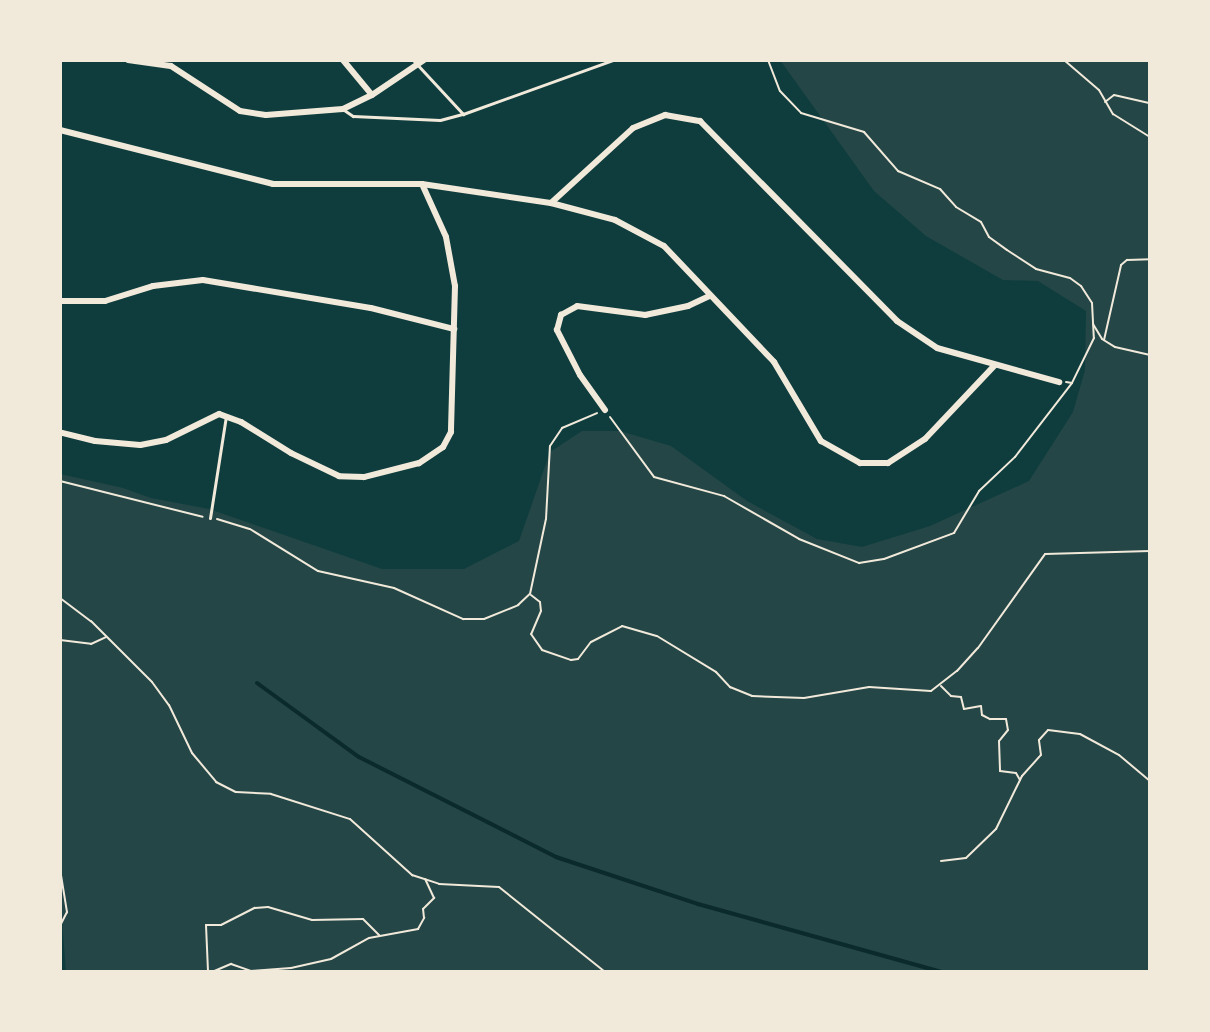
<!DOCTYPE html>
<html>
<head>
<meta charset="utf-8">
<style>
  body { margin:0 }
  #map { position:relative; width:1210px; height:1032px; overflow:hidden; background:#0f3d3e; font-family:Lato,sans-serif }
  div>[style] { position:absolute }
  .green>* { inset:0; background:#244646 }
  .stream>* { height:4px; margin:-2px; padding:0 2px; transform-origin:2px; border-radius:2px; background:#0a2a2b }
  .path>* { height:2px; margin:-1px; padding:0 1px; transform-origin:1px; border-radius:1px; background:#f1e9da }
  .service>* { height:3px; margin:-1.5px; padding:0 1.5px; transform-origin:1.5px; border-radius:1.5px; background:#f1e9da }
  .minor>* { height:6px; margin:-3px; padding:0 3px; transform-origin:3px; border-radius:3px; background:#f1e9da }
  span { translate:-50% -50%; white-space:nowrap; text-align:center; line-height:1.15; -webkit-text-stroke:4.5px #f1e9da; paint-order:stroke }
  .frame { position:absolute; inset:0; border:62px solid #f1e9da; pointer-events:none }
</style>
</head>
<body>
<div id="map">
  <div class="green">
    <i style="clip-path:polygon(780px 60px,1150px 60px,1150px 972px,66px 972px,60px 894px,60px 474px,123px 488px,151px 498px,209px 509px,382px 569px,464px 569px,519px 541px,550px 452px,582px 431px,620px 431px,671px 446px,747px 501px,817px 539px,862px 547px,930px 526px,1029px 481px,1073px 412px,1085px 370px,1086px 311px,1038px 281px,1003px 280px,926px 236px,874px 191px)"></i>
  </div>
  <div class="stream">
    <i style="left:257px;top:683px;width:126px;rotate:36deg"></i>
    <i style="left:359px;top:757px;width:221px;rotate:26.9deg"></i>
    <i style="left:556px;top:857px;width:150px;rotate:18.3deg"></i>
    <i style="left:698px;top:904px;width:252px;rotate:15.6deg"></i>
  </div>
  <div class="path">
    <i style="left:768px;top:60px;width:33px;rotate:69deg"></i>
    <i style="left:780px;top:91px;width:30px;rotate:46deg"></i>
    <i style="left:801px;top:113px;width:66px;rotate:16.8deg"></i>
    <i style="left:864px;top:132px;width:52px;rotate:48.9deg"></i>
    <i style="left:898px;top:171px;width:46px;rotate:23.2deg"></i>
    <i style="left:940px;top:189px;width:24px;rotate:48deg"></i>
    <i style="left:956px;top:207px;width:29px;rotate:31deg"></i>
    <i style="left:981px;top:222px;width:17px;rotate:62deg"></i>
    <i style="left:989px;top:237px;width:22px;rotate:36deg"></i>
    <i style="left:1007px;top:250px;width:35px;rotate:33deg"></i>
    <i style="left:1036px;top:269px;width:35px;rotate:15deg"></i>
    <i style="left:1070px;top:278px;width:14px;rotate:36deg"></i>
    <i style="left:1081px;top:286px;width:20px;rotate:57deg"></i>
    <i style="left:1092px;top:303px;width:35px;rotate:87deg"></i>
    <i style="left:1094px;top:338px;width:50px;rotate:116.1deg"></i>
    <i style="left:1072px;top:383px;width:6px;rotate:-171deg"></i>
    <i style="left:1064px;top:60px;width:46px;rotate:40.6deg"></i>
    <i style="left:1099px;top:90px;width:28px;rotate:60deg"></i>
    <i style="left:1113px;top:114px;width:44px;rotate:31.9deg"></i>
    <i style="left:1105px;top:102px;width:11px;rotate:-38deg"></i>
    <i style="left:1114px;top:95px;width:37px;rotate:13deg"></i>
    <i style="left:1093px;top:324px;width:17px;rotate:59deg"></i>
    <i style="left:1102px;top:339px;width:15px;rotate:32deg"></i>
    <i style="left:1115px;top:347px;width:36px;rotate:13deg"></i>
    <i style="left:1104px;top:340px;width:77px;rotate:-77.2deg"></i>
    <i style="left:1121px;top:265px;width:8px;rotate:-40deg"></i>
    <i style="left:1127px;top:260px;width:23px;rotate:-2deg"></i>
    <i style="left:610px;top:417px;width:74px;rotate:53.7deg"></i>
    <i style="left:654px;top:477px;width:73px;rotate:15.2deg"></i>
    <i style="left:724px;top:496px;width:86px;rotate:29.8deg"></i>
    <i style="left:799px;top:539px;width:65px;rotate:21.8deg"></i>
    <i style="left:859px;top:563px;width:25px;rotate:-9deg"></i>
    <i style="left:884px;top:559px;width:75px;rotate:-20.4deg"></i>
    <i style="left:954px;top:533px;width:49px;rotate:-59.2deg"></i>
    <i style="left:979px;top:491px;width:50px;rotate:-43.4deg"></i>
    <i style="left:1015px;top:457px;width:93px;rotate:-52.4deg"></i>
    <i style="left:60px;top:481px;width:147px;rotate:14.1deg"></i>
    <i style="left:217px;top:519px;width:34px;rotate:17deg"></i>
    <i style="left:250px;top:529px;width:80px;rotate:31.7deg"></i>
    <i style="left:318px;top:571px;width:78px;rotate:12.6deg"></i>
    <i style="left:394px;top:588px;width:76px;rotate:24.2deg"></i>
    <i style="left:463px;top:619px;width:21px"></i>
    <i style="left:484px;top:619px;width:37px;rotate:-22deg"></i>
    <i style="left:518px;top:605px;width:16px;rotate:-43deg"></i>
    <i style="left:530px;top:594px;width:77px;rotate:-78deg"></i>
    <i style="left:546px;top:519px;width:73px;rotate:-86.9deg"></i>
    <i style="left:550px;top:446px;width:22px;rotate:-56deg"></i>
    <i style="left:562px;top:428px;width:38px;rotate:-23deg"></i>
    <i style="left:531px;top:595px;width:11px;rotate:38deg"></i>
    <i style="left:540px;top:602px;width:9px;rotate:84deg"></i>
    <i style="left:541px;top:611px;width:25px;rotate:113deg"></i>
    <i style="left:531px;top:634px;width:19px;rotate:55deg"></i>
    <i style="left:542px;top:650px;width:31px;rotate:19deg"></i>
    <i style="left:571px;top:660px;width:7px;rotate:-8deg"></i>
    <i style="left:578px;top:659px;width:21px;rotate:-53deg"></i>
    <i style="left:591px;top:642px;width:35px;rotate:-27deg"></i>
    <i style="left:622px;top:626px;width:36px;rotate:16deg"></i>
    <i style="left:657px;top:636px;width:69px;rotate:31.4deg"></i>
    <i style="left:716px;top:672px;width:21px;rotate:47deg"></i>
    <i style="left:730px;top:687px;width:24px;rotate:22deg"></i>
    <i style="left:752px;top:696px;width:52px;rotate:2.2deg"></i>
    <i style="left:804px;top:698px;width:66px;rotate:-9.6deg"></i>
    <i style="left:869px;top:687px;width:62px;rotate:3.7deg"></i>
    <i style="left:931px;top:691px;width:33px;rotate:-38deg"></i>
    <i style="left:957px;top:671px;width:31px;rotate:-48deg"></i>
    <i style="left:978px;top:648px;width:115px;rotate:-54.5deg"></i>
    <i style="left:1045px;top:554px;width:105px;rotate:-1.6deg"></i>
    <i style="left:60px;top:598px;width:39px;rotate:37deg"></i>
    <i style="left:91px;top:621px;width:86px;rotate:45deg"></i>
    <i style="left:152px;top:682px;width:29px;rotate:54deg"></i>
    <i style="left:169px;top:705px;width:53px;rotate:64.4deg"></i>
    <i style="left:192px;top:753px;width:38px;rotate:50deg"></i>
    <i style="left:216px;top:782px;width:22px;rotate:27deg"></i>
    <i style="left:236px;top:792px;width:35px;rotate:3deg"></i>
    <i style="left:271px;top:794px;width:83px;rotate:17.6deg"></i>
    <i style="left:350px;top:819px;width:84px;rotate:42.1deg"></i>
    <i style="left:412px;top:875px;width:28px;rotate:18deg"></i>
    <i style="left:439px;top:884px;width:60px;rotate:2.9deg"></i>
    <i style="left:499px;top:887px;width:136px;rotate:38.7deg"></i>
    <i style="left:60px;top:640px;width:31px;rotate:7deg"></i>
    <i style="left:91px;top:644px;width:17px;rotate:-25deg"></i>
    <i style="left:941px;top:686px;width:14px;rotate:45deg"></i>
    <i style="left:951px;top:696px;width:10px;rotate:6deg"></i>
    <i style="left:961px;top:697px;width:12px;rotate:76deg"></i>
    <i style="left:964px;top:709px;width:17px;rotate:-10deg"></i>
    <i style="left:981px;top:706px;width:9px;rotate:84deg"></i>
    <i style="left:982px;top:715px;width:9px;rotate:27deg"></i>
    <i style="left:990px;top:719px;width:16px"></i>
    <i style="left:1006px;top:719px;width:11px;rotate:80deg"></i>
    <i style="left:1008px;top:730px;width:14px;rotate:129deg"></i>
    <i style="left:999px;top:741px;width:30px;rotate:88deg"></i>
    <i style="left:1000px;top:771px;width:16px;rotate:7deg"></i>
    <i style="left:1016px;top:773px;width:8px;rotate:60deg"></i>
    <i style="left:941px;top:861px;width:25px;rotate:-7deg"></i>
    <i style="left:966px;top:858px;width:42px;rotate:-44deg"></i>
    <i style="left:996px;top:829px;width:59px;rotate:-63.9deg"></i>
    <i style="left:1022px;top:776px;width:28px;rotate:-48deg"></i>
    <i style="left:1041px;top:755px;width:15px;rotate:-98deg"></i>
    <i style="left:1039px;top:740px;width:13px;rotate:-48deg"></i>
    <i style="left:1048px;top:730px;width:32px;rotate:7deg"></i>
    <i style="left:1080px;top:734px;width:44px;rotate:28.3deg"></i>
    <i style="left:1119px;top:755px;width:40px;rotate:40deg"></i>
    <i style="left:60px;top:869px;width:44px;rotate:80.8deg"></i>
    <i style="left:67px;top:912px;width:16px;rotate:117deg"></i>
    <i style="left:208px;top:971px;width:46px;rotate:-92.5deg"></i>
    <i style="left:206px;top:925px;width:15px"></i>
    <i style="left:221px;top:925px;width:38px;rotate:-27deg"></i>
    <i style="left:255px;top:908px;width:13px;rotate:-4deg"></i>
    <i style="left:268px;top:907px;width:46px;rotate:16.5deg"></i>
    <i style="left:312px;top:920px;width:51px;rotate:-1.1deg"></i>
    <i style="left:363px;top:919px;width:23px;rotate:45deg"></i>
    <i style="left:196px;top:972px;width:16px"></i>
    <i style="left:212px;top:972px;width:21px;rotate:-23deg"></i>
    <i style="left:231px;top:964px;width:21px;rotate:19deg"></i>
    <i style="left:251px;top:971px;width:40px;rotate:-4.3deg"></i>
    <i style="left:291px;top:968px;width:41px;rotate:-12.7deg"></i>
    <i style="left:331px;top:959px;width:43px;rotate:-28.9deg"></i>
    <i style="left:369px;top:938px;width:50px;rotate:-10.4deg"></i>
    <i style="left:418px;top:929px;width:13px;rotate:-61deg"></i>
    <i style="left:424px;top:918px;width:9px;rotate:-96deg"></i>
    <i style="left:423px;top:909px;width:16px;rotate:-45deg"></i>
    <i style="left:434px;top:898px;width:21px;rotate:-115deg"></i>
  </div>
  <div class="service">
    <i style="left:413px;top:60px;width:74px;rotate:47.2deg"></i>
    <i style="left:463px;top:114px;width:159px;rotate:-19.8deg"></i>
    <i style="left:344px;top:110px;width:11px;rotate:34deg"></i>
    <i style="left:353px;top:116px;width:87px;rotate:2.6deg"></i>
    <i style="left:440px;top:120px;width:24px;rotate:-15deg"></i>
    <i style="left:210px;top:518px;width:103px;rotate:-81.1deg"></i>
  </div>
  <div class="minor">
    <i style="left:128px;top:60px;width:43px;rotate:7.9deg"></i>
    <i style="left:171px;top:66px;width:82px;rotate:33.1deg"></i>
    <i style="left:240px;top:111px;width:26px;rotate:9deg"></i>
    <i style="left:266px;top:115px;width:77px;rotate:-4.5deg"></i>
    <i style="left:343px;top:109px;width:32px;rotate:-26deg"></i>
    <i style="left:372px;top:95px;width:63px;rotate:-33.9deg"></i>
    <i style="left:343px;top:60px;width:45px;rotate:50.4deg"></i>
    <i style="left:60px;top:130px;width:220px;rotate:14.2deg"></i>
    <i style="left:273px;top:184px;width:149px"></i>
    <i style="left:422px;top:184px;width:58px;rotate:65.6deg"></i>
    <i style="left:446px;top:237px;width:50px;rotate:79.6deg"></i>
    <i style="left:455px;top:286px;width:146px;rotate:91.6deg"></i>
    <i style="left:451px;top:432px;width:17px;rotate:118deg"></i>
    <i style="left:443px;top:447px;width:29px;rotate:146deg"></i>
    <i style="left:419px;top:463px;width:57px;rotate:165.7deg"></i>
    <i style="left:364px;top:477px;width:25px;rotate:-178deg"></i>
    <i style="left:339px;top:476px;width:53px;rotate:-154.4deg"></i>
    <i style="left:291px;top:453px;width:59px;rotate:-148.2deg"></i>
    <i style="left:241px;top:422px;width:23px;rotate:-160deg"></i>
    <i style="left:219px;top:414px;width:59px;rotate:153.9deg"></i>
    <i style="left:166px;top:440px;width:26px;rotate:169deg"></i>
    <i style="left:140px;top:445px;width:45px;rotate:-174.9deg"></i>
    <i style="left:95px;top:441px;width:36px;rotate:-166deg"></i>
    <i style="left:422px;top:184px;width:130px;rotate:8.4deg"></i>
    <i style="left:551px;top:203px;width:66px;rotate:14.9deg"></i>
    <i style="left:615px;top:220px;width:55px;rotate:28deg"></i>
    <i style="left:664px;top:246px;width:160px;rotate:46.5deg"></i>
    <i style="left:774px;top:362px;width:92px;rotate:59.3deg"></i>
    <i style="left:821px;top:441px;width:45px;rotate:29.4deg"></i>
    <i style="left:860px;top:463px;width:28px"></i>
    <i style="left:888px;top:463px;width:44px;rotate:-33deg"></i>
    <i style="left:925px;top:439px;width:102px;rotate:-46.6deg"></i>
    <i style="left:551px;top:203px;width:111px;rotate:-42.4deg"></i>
    <i style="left:633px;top:128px;width:35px;rotate:-22deg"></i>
    <i style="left:665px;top:115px;width:36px;rotate:10deg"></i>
    <i style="left:700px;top:121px;width:281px;rotate:45.4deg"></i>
    <i style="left:897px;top:321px;width:48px;rotate:34deg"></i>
    <i style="left:937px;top:348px;width:127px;rotate:15.6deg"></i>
    <i style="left:60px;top:301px;width:45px"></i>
    <i style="left:105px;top:301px;width:50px;rotate:-17.4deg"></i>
    <i style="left:153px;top:286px;width:50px;rotate:-6.8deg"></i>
    <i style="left:203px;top:280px;width:170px;rotate:9.5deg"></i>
    <i style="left:371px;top:308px;width:86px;rotate:14.2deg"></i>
    <i style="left:605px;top:410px;width:43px;rotate:-125.5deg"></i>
    <i style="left:580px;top:375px;width:51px;rotate:-117.1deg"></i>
    <i style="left:557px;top:330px;width:16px;rotate:-75deg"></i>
    <i style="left:561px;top:315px;width:18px;rotate:-29deg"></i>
    <i style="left:577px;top:306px;width:69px;rotate:7.5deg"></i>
    <i style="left:645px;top:315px;width:44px;rotate:-11.8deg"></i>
    <i style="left:688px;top:306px;width:23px;rotate:-25deg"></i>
  </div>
  <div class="frame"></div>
</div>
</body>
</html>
